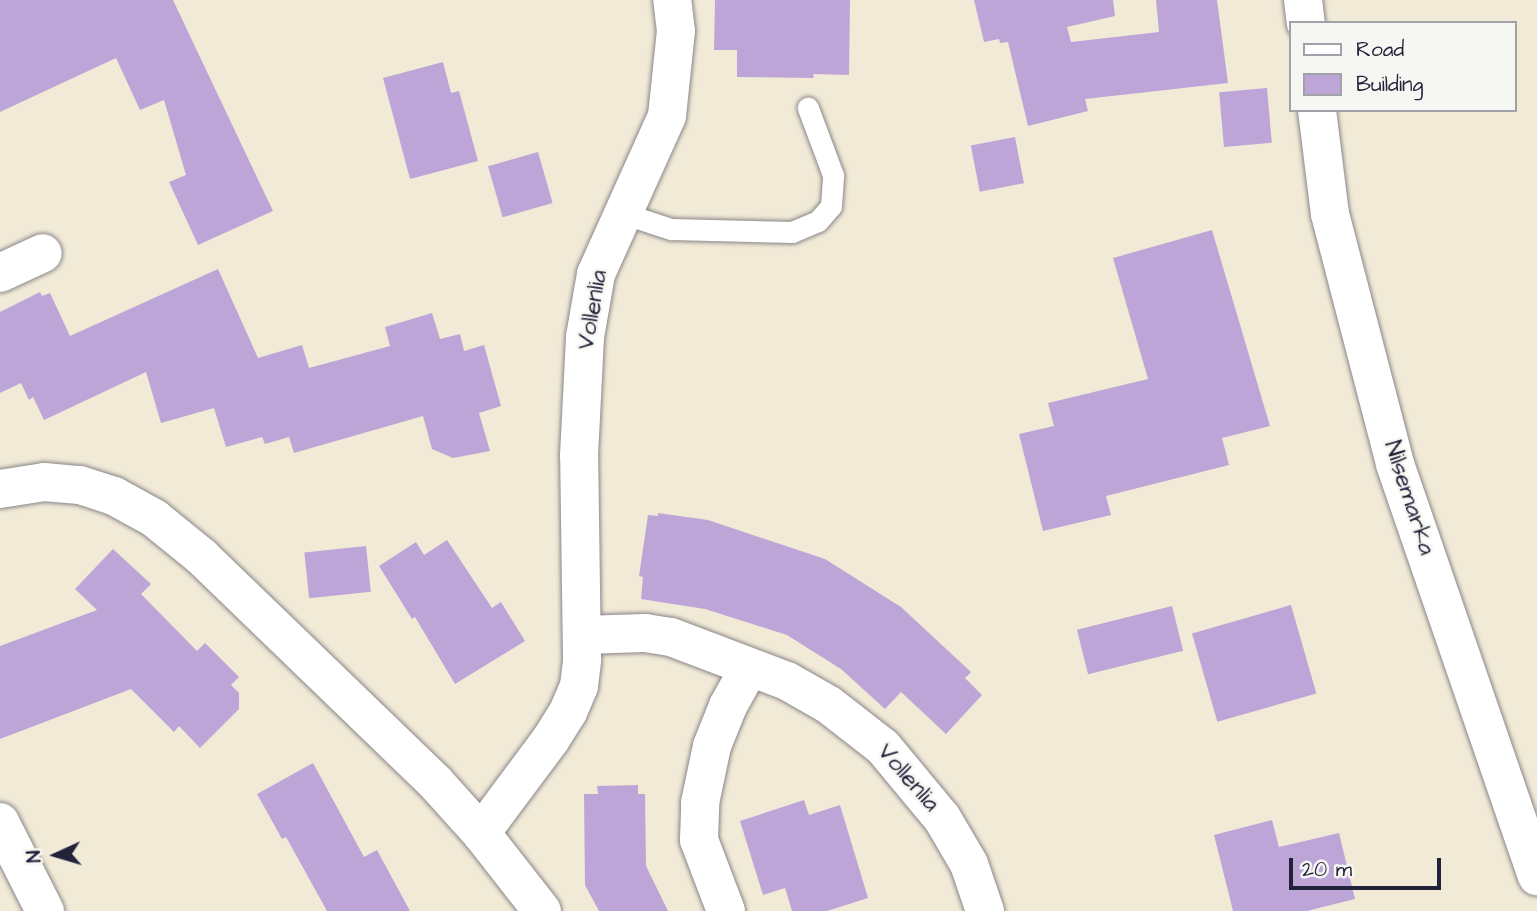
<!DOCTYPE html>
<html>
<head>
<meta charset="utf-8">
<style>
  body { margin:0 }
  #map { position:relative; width:1537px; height:911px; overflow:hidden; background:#f1ead7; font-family:"Architects Daughter",sans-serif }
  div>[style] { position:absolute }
  .building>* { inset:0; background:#bea5d7; transform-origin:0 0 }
  .roads { filter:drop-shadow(0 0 2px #8a8689) drop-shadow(0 0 2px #8a8689) }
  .lane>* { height:21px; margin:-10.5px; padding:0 10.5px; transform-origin:10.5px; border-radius:10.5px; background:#fff }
  .street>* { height:38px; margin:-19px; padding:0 19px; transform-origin:19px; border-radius:19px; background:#fff }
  span { translate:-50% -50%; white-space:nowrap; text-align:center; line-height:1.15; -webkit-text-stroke:5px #f6f6f2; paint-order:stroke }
  .street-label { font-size:24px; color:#22223b }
  .legend { position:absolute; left:1289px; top:21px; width:228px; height:91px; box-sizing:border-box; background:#f6f6f2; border:2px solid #a1a1a9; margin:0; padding:9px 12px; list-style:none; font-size:21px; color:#22223b }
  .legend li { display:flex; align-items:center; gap:14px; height:35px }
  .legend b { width:35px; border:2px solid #a1a1a9 }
  .north { position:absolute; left:21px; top:820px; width:70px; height:70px; -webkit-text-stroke:5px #f6f6f2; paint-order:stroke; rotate:266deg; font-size:19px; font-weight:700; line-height:28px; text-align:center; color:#22223b }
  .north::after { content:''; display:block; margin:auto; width:24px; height:32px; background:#22223b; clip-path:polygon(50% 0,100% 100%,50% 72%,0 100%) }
  .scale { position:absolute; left:1289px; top:858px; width:152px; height:32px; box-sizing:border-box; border:4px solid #22223b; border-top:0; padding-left:9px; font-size:21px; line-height:24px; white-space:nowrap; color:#22223b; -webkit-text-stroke:5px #f6f6f2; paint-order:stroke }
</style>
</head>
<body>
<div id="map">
  <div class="building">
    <i style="clip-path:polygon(0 0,173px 0,273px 211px,198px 245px,169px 182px,186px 175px,164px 100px,140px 110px,116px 58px,0 112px)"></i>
    <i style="clip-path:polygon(715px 0,850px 0,849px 75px,813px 74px,814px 78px,737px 77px,737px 50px,714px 50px)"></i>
    <i style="clip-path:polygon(974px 0,1113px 0,1115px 16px,1067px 27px,1071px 42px,1159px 32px,1156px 0,1217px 0,1228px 83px,1085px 99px,1088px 111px,1028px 126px,1008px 42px,1000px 43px,999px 39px,984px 42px)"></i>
    <i style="clip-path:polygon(443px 62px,451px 93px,459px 91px,478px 161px,410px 179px,383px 78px)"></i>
    <i style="left:1267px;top:88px;width:55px;height:48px;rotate:85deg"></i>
    <i style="left:1015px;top:137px;width:47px;height:45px;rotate:79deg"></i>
    <i style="left:538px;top:152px;width:53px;height:52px;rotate:74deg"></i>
    <i style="clip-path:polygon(1212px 230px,1270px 426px,1222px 438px,1229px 465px,1106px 496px,1111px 515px,1043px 531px,1019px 434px,1054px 426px,1048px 403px,1148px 379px,1113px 258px)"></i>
    <i style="clip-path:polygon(218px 269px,258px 358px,302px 345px,309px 368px,390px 346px,385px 327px,432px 313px,440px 339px,460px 334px,464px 351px,484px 345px,501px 406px,479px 413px,490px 451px,453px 458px,432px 449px,423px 416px,294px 453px,289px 437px,265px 444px,262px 437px,226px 447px,214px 408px,161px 423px,146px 372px,44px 420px,33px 397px,29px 400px,21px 383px,0 393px,0 312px,40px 292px,42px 296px,50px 293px,70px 336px)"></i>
    <i style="clip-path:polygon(658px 513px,708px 520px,825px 559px,901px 607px,971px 672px,965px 678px,982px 695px,946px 734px,901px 692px,885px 709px,841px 669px,787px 635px,705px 609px,641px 599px,643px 577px,639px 576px,648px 515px,658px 516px)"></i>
    <i style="clip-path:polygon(447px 540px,492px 608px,501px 602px,525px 641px,455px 684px,415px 617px,412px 619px,379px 566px,416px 542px,424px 555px)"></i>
    <i style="left:366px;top:546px;width:46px;height:62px;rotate:84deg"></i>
    <i style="clip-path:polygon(113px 549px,151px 584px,141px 594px,197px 651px,205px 643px,239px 677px,231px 685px,239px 693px,239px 709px,200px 748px,179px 726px,174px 732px,131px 689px,0 739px,0 646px,97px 610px,75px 589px)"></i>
    <i style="left:1291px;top:605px;width:92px;height:103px;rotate:74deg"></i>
    <i style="left:1172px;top:606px;width:46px;height:98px;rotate:76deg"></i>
    <i style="clip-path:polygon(313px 763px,364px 857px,377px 850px,410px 911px,327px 911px,286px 837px,282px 839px,257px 794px)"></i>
    <i style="clip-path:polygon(638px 785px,638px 794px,645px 794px,646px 866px,668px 911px,599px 911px,585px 885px,584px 794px,598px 794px,597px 786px)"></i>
    <i style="clip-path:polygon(804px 800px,809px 815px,840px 805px,868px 898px,827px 911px,792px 911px,785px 888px,763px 895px,740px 821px)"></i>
    <i style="clip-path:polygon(1272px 820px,1279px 847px,1339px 833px,1355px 899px,1307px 911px,1233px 911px,1214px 835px)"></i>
  </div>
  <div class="roads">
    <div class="lane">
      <i style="left:622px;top:213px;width:52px;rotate:18.1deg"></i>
      <i style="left:671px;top:229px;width:121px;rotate:1.4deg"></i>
      <i style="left:792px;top:232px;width:28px;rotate:-23deg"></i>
      <i style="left:818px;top:221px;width:20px;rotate:-49deg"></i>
      <i style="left:831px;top:206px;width:31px;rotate:-86deg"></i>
      <i style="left:833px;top:175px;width:72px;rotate:-110.5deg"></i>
    </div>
    <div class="street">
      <i style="left:1303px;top:0;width:23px;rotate:83deg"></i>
      <i style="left:1317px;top:110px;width:105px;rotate:82.9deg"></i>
      <i style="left:1330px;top:214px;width:258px;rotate:75.4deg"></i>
      <i style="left:1395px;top:464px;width:436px;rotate:71deg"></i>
      <i style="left:0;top:273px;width:47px;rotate:-24.9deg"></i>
      <i style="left:0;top:489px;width:45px;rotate:-9deg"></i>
      <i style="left:44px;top:482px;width:36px;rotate:5deg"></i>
      <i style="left:80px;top:485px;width:36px;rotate:18deg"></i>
      <i style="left:114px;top:496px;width:46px;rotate:28.8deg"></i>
      <i style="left:154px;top:518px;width:62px;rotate:39.1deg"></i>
      <i style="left:202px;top:557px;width:324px;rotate:44deg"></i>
      <i style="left:435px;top:782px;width:69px;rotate:48deg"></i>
      <i style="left:481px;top:833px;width:99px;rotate:52deg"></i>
      <i style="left:582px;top:635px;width:63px;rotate:-1.8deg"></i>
      <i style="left:645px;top:633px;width:26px;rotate:9deg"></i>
      <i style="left:671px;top:637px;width:124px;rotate:20.8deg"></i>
      <i style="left:787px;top:681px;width:48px;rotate:29.7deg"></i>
      <i style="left:829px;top:705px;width:68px;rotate:37.9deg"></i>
      <i style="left:883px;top:747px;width:92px;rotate:50.3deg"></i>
      <i style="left:942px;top:818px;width:53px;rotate:59.6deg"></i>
      <i style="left:969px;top:864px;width:50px;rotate:71.2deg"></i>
      <i style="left:0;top:822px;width:100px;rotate:63.2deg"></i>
      <i style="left:481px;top:833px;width:117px;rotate:-53.3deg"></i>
      <i style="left:551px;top:739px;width:32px;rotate:-58deg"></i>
      <i style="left:568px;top:712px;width:28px;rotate:-67deg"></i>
      <i style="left:579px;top:686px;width:26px;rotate:-83deg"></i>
      <i style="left:582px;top:660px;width:204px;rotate:-90.8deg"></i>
      <i style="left:579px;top:456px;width:119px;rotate:-87.1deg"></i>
      <i style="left:585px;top:337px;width:64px;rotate:-80.1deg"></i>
      <i style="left:596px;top:274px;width:173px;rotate:-65.8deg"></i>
      <i style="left:667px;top:116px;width:85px;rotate:-84deg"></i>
      <i style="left:676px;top:31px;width:31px;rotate:-97deg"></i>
      <i style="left:726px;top:911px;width:76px;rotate:-110.8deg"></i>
      <i style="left:699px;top:840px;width:37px;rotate:-88deg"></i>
      <i style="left:700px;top:803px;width:58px;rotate:-78.1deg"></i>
      <i style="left:712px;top:746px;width:43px;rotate:-68.2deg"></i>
      <i style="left:728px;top:706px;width:43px;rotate:-61.1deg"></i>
    </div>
  </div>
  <div class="street-label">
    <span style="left:593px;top:310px;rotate:-80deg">Vollenlia</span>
    <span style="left:1409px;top:498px;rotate:72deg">Nilsemarka</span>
    <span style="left:908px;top:778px;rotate:49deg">Vollenlia</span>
  </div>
  <ul class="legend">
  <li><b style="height:9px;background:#fff"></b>Road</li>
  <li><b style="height:19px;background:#bea5d7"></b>Building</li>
  </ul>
  <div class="north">N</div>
  <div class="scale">20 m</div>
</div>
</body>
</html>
